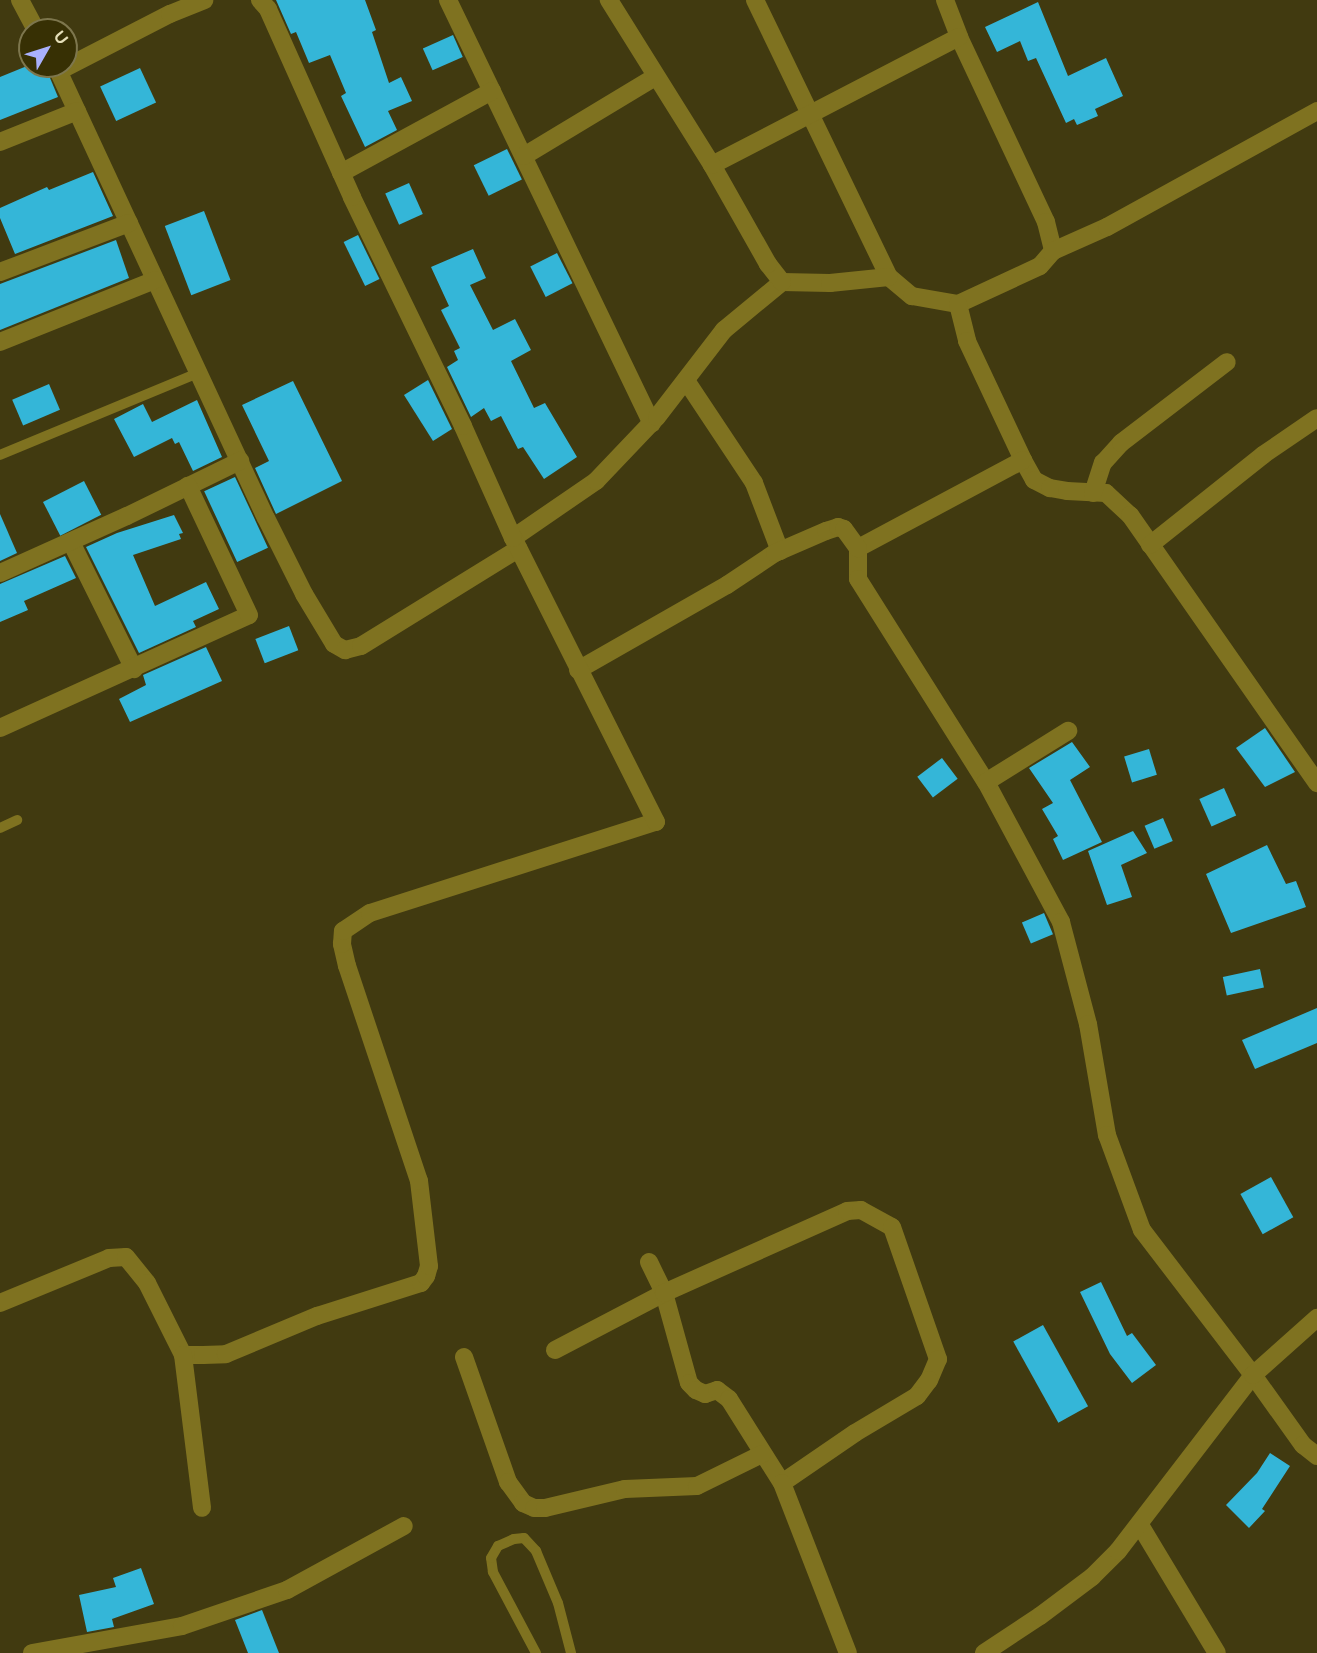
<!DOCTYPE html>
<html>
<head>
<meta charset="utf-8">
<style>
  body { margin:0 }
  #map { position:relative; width:1317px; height:1653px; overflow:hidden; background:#413a10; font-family:Raleway,sans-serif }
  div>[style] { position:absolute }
  .building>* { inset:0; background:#34b6d8; transform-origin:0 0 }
  .lane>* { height:10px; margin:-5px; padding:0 5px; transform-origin:5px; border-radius:5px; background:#7f7220 }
  .street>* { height:18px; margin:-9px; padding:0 9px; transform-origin:9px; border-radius:9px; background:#7f7220 }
  .secondary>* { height:18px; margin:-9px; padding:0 9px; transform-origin:9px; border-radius:9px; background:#7f7220 }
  span { translate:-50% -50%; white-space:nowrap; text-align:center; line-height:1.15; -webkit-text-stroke:6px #373004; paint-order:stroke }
  .north { position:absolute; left:18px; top:18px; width:60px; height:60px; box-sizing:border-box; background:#373004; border:2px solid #7d764d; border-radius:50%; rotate:51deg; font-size:16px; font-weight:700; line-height:24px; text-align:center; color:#e6e0ba }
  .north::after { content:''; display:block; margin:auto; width:21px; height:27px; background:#a9b0fc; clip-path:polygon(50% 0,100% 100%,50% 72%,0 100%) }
</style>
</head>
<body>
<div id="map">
  <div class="building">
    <i style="clip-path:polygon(276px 0,365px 0,376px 30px,372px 32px,389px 83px,401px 77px,412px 101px,388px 111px,397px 130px,365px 147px,341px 96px,346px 93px,330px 55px,309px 63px,296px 32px,291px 34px)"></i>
    <i style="clip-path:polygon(1038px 2px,1068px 76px,1106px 58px,1123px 96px,1095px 109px,1098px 116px,1077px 125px,1074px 119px,1066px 123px,1036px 58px,1028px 61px,1020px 41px,997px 52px,985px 27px)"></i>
    <i style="left:453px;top:35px;width:24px;height:33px;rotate:66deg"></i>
    <i style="clip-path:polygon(27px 66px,45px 66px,58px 97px,0 120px,0 77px)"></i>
    <i style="left:140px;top:68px;width:38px;height:44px;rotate:65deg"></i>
    <i style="left:507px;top:149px;width:34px;height:37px;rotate:64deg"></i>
    <i style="clip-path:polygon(93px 172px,113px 216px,15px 254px,0 218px,0 208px,47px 187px,49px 190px)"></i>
    <i style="left:409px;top:183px;width:34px;height:26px;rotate:66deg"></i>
    <i style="left:204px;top:211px;width:74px;height:42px;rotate:69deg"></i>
    <i style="left:358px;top:235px;width:49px;height:16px;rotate:64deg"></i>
    <i style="clip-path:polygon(116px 240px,129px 278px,0 330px,0 284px)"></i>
    <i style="clip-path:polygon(473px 249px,486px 278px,470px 285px,493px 330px,515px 319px,531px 350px,511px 361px,534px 408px,545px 403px,577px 457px,544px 479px,523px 447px,518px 449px,501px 416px,491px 421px,484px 408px,471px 417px,447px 367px,458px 360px,454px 351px,460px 348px,441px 310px,449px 306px,431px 267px)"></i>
    <i style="left:557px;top:253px;width:34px;height:30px;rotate:63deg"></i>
    <i style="clip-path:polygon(428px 380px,452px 429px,433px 441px,404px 395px)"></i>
    <i style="clip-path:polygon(293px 381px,342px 481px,276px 514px,255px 468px,269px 461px,242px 405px)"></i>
    <i style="left:49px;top:384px;width:28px;height:40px;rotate:67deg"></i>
    <i style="clip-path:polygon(197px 400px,222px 457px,193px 471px,179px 442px,175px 444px,172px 438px,134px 457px,114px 419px,143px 404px,152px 422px)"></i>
    <i style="left:235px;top:477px;width:78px;height:34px;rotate:65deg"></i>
    <i style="left:84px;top:481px;width:38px;height:46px;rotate:63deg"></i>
    <i style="clip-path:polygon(0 514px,17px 553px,0 561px)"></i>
    <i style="clip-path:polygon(174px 515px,183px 533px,179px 534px,181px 539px,133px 555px,155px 606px,206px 582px,219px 609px,193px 621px,196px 627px,139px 653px,86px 547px,117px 533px)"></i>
    <i style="clip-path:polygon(65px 556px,76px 578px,24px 601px,28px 610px,0 622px,0 584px)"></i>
    <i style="left:289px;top:626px;width:26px;height:36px;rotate:69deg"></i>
    <i style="clip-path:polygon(206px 647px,222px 681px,130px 722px,119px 699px,146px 685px,143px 675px)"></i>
    <i style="clip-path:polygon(1265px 728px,1295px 772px,1265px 787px,1236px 748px)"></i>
    <i style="clip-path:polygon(1072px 742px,1090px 767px,1070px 780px,1102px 842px,1063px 860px,1053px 839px,1058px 836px,1042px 809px,1053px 803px,1029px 768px)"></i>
    <i style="left:1149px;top:749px;width:27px;height:26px;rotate:73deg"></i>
    <i style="left:942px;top:758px;width:26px;height:31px;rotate:53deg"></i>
    <i style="left:1224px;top:788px;width:30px;height:27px;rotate:66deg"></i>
    <i style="left:1163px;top:818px;width:25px;height:20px;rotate:67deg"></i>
    <i style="clip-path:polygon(1133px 831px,1147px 853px,1121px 865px,1132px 897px,1107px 905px,1088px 851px)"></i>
    <i style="clip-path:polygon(1267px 845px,1286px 884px,1296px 881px,1306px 907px,1231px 933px,1206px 874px)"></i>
    <i style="left:1044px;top:913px;width:23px;height:24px;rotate:67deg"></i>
    <i style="left:1260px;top:969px;width:19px;height:38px;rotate:78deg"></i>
    <i style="clip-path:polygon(1317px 1008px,1317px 1043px,1255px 1069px,1242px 1040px)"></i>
    <i style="left:1271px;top:1177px;width:46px;height:35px;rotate:61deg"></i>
    <i style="clip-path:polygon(1101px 1282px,1127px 1336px,1132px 1333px,1156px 1365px,1132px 1383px,1110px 1354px,1080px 1292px)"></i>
    <i style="left:1043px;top:1325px;width:93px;height:34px;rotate:61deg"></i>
    <i style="clip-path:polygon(1270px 1453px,1290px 1466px,1262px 1509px,1265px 1511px,1249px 1528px,1226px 1505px,1257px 1473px)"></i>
    <i style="clip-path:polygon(141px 1568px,154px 1604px,112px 1619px,114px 1627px,87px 1632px,79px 1595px,116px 1587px,113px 1578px)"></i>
    <i style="clip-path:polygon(262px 1610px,279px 1653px,248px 1653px,235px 1620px)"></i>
  </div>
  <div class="lane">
    <i style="left:0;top:455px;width:214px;rotate:-22.5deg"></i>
    <i style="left:0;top:828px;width:19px;rotate:-25deg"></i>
    <i style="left:536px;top:1653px;width:92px;rotate:-118deg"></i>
    <i style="left:493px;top:1572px;width:14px;rotate:-98deg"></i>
    <i style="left:491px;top:1558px;width:14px;rotate:-60deg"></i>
    <i style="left:498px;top:1546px;width:17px;rotate:-24deg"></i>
    <i style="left:514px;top:1539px;width:10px;rotate:-6deg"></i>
    <i style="left:524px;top:1538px;width:18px;rotate:47deg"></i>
    <i style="left:536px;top:1551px;width:56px;rotate:67.1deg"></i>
    <i style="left:558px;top:1603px;width:52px;rotate:75.4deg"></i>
  </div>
  <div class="street">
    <i style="left:20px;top:0;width:34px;rotate:62deg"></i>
    <i style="left:448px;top:0;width:470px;rotate:64.3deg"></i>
    <i style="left:755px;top:0;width:308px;rotate:64.2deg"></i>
    <i style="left:889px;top:277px;width:30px;rotate:40deg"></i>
    <i style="left:912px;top:296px;width:47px;rotate:9.9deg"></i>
    <i style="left:945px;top:0;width:40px;rotate:69deg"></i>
    <i style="left:959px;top:37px;width:204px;rotate:64.8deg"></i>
    <i style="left:1046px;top:222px;width:30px;rotate:76deg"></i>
    <i style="left:1053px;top:251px;width:20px;rotate:131deg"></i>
    <i style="left:1040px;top:266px;width:90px;rotate:155.1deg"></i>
    <i style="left:958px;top:304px;width:38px;rotate:76deg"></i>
    <i style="left:967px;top:341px;width:132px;rotate:64.8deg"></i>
    <i style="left:1023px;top:460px;width:23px;rotate:61deg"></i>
    <i style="left:1034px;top:480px;width:18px;rotate:27deg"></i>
    <i style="left:1050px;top:488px;width:17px;rotate:10deg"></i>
    <i style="left:1067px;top:491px;width:39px;rotate:3deg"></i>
    <i style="left:1106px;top:493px;width:33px;rotate:43deg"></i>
    <i style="left:1130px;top:515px;width:327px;rotate:55.1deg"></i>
    <i style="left:56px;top:66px;width:498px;rotate:65.1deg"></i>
    <i style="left:266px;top:518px;width:85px;rotate:63.4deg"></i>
    <i style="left:304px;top:594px;width:58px;rotate:59deg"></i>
    <i style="left:334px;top:644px;width:13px;rotate:29deg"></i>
    <i style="left:345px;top:650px;width:16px;rotate:-14deg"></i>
    <i style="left:361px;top:646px;width:185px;rotate:-31.7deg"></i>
    <i style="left:59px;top:71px;width:125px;rotate:-27.2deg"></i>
    <i style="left:170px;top:14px;width:37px;rotate:-22deg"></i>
    <i style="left:0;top:142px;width:83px;rotate:-21.9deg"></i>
    <i style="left:524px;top:156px;width:153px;rotate:-31.1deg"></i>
    <i style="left:712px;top:165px;width:278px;rotate:-27.4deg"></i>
    <i style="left:341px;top:173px;width:172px;rotate:-28.5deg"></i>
    <i style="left:1053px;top:251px;width:59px;rotate:-24deg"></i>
    <i style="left:1107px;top:227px;width:240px;rotate:-28.9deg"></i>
    <i style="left:0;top:272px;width:138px;rotate:-20.8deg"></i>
    <i style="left:782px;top:282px;width:48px;rotate:1.2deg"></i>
    <i style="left:830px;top:283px;width:59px;rotate:-5.8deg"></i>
    <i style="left:0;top:342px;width:167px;rotate:-21.8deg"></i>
    <i style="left:687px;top:382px;width:121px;rotate:56.4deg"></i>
    <i style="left:754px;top:483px;width:73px;rotate:69.1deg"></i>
    <i style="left:1023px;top:460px;width:187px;rotate:151.9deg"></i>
    <i style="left:858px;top:548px;width:31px;rotate:90deg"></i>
    <i style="left:858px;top:579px;width:240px;rotate:57.8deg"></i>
    <i style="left:986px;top:782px;width:159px;rotate:61.8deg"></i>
    <i style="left:1061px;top:922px;width:106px;rotate:75.2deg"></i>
    <i style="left:1088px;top:1024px;width:113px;rotate:80.3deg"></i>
    <i style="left:1107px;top:1135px;width:101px;rotate:69.8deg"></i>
    <i style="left:1142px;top:1230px;width:183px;rotate:52.6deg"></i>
    <i style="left:1253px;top:1375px;width:86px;rotate:54.5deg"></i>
    <i style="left:1303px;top:1445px;width:18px;rotate:38deg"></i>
    <i style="left:1093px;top:493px;width:32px;rotate:-72deg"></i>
    <i style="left:1103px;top:463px;width:27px;rotate:-48deg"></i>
    <i style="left:1121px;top:443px;width:133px;rotate:-37.4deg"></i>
    <i style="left:513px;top:538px;width:101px;rotate:-34.5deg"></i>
    <i style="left:596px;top:481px;width:88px;rotate:-46.4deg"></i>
    <i style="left:657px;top:417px;width:110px;rotate:-52.4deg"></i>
    <i style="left:724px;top:330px;width:75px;rotate:-39.6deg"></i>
    <i style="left:782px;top:282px;width:23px;rotate:-128deg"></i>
    <i style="left:768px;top:264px;width:114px;rotate:-119.5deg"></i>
    <i style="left:712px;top:165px;width:195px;rotate:-122deg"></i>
    <i style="left:71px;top:542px;width:142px;rotate:63.6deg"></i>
    <i style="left:1150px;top:545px;width:144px;rotate:-38.5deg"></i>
    <i style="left:1263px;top:455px;width:65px;rotate:-34.4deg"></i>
    <i style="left:0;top:573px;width:139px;rotate:-24.2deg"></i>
    <i style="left:127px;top:516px;width:126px;rotate:-26deg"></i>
    <i style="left:578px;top:670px;width:172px;rotate:-29.7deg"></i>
    <i style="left:727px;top:585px;width:58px;rotate:-33.7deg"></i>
    <i style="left:775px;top:553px;width:56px;rotate:-23.3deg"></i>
    <i style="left:826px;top:531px;width:13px;rotate:-18deg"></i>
    <i style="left:838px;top:527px;width:6px;rotate:18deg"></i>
    <i style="left:844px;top:529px;width:24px;rotate:54deg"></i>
    <i style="left:0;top:728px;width:273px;rotate:-24.4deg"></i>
    <i style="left:249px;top:615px;width:143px;rotate:-115.3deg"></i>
    <i style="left:986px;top:782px;width:97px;rotate:-31.9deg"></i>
    <i style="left:649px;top:1262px;width:34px;rotate:64deg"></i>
    <i style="left:664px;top:1293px;width:93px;rotate:74.5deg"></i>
    <i style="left:689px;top:1383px;width:10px;rotate:45deg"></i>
    <i style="left:696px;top:1390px;width:10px;rotate:24deg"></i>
    <i style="left:705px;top:1394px;width:13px;rotate:-18deg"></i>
    <i style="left:717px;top:1390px;width:15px;rotate:37deg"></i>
    <i style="left:729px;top:1399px;width:99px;rotate:57.8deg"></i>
    <i style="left:0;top:1303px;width:118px;rotate:-22.4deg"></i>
    <i style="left:109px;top:1258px;width:17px;rotate:-3deg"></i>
    <i style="left:126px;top:1257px;width:33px;rotate:51deg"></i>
    <i style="left:147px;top:1283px;width:80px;rotate:63.4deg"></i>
    <i style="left:183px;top:1355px;width:20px"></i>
    <i style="left:203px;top:1355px;width:23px;rotate:-2deg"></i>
    <i style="left:226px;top:1354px;width:99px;rotate:-22.7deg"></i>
    <i style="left:317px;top:1316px;width:109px;rotate:-17.6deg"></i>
    <i style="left:421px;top:1283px;width:9px;rotate:-54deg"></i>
    <i style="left:426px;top:1276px;width:10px;rotate:-73deg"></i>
    <i style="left:429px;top:1266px;width:86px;rotate:-96.7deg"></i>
    <i style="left:419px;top:1181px;width:227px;rotate:-108.5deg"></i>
    <i style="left:347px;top:966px;width:23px;rotate:-103deg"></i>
    <i style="left:342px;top:944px;width:13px;rotate:-86deg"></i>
    <i style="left:343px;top:931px;width:32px;rotate:-34deg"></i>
    <i style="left:370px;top:913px;width:300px;rotate:-17.7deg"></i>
    <i style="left:656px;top:822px;width:318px;rotate:-116.7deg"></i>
    <i style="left:513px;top:538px;width:123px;rotate:-114.1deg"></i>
    <i style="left:463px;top:426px;width:254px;rotate:-115.9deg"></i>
    <i style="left:352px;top:197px;width:206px;rotate:-114.1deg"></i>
    <i style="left:268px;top:9px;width:12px;rotate:-132deg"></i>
    <i style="left:555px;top:1350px;width:123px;rotate:-27.6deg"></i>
    <i style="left:664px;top:1293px;width:201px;rotate:-24.1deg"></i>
    <i style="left:847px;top:1211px;width:14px;rotate:-4deg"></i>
    <i style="left:861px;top:1210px;width:35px;rotate:29deg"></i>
    <i style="left:892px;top:1227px;width:140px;rotate:70.8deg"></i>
    <i style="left:938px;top:1359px;width:23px;rotate:113deg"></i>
    <i style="left:929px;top:1380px;width:20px;rotate:127deg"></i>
    <i style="left:917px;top:1396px;width:72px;rotate:149.2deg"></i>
    <i style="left:855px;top:1433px;width:88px;rotate:145.6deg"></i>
    <i style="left:782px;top:1483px;width:182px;rotate:68.8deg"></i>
    <i style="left:183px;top:1355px;width:154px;rotate:82.9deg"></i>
    <i style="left:464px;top:1357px;width:133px;rotate:70.6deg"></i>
    <i style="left:508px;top:1482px;width:26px;rotate:54deg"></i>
    <i style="left:523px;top:1503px;width:12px;rotate:24deg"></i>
    <i style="left:534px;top:1508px;width:11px"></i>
    <i style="left:545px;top:1508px;width:82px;rotate:-13.4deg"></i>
    <i style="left:625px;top:1489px;width:72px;rotate:-2.4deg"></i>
    <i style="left:697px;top:1486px;width:72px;rotate:-26.2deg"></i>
    <i style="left:1140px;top:1525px;width:149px;rotate:59deg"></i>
    <i style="left:32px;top:1653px;width:152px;rotate:-10.2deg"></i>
    <i style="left:182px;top:1626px;width:111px;rotate:-18.9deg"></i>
    <i style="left:287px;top:1590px;width:133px;rotate:-28.7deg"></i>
  </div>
  <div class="secondary">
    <i style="left:984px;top:1653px;width:67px;rotate:-33.5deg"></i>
    <i style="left:1040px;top:1616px;width:65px;rotate:-36.9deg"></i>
    <i style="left:1092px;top:1577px;width:37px;rotate:-45deg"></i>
    <i style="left:1118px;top:1551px;width:222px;rotate:-52.5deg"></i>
    <i style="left:1253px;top:1375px;width:86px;rotate:-41.7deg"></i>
  </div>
  <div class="north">U</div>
</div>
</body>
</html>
